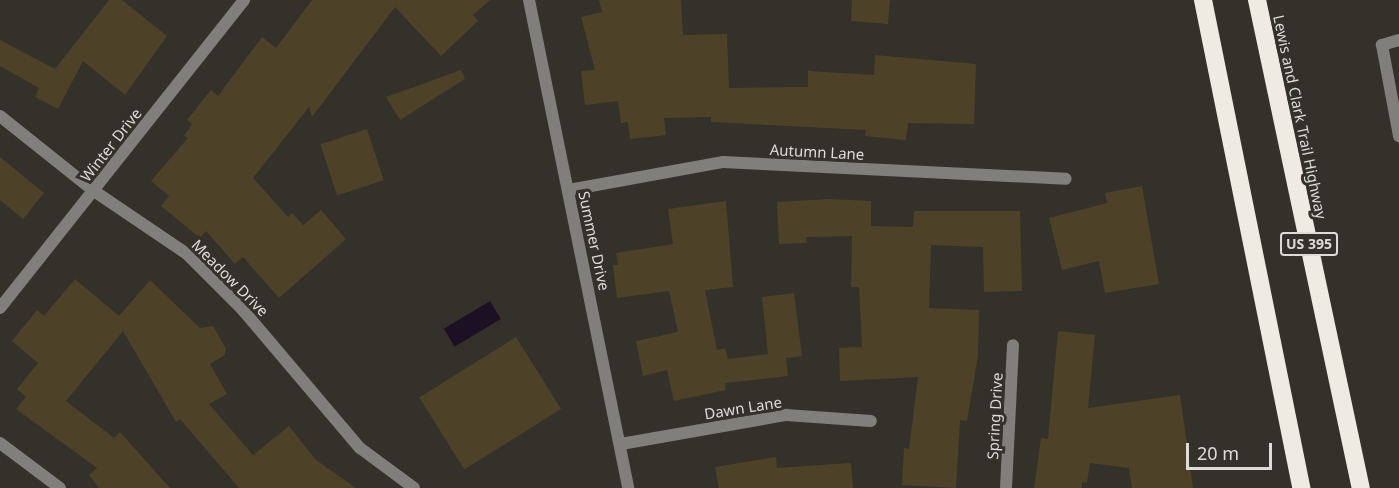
<!DOCTYPE html>
<html>
<head>
<meta charset="utf-8">
<style>
  body { margin:0 }
  #map { position:relative; width:1399px; height:488px; overflow:hidden; background:#34312a; font-family:"Noto Sans",sans-serif }
  div>[style] { position:absolute }
  .water>* { inset:0; background:#1e1024; transform-origin:0 0 }
  .building>* { inset:0; background:#4d4227; transform-origin:0 0 }
  .lane>* { height:12px; margin:-6px; padding:0 6px; transform-origin:6px; border-radius:6px; background:#807f7b }
  .street>* { height:12px; margin:-6px; padding:0 6px; transform-origin:6px; border-radius:6px; background:#807f7b }
  .highway>* { height:18px; margin:-9px; padding:0 9px; transform-origin:9px; border-radius:9px; background:#efebe2 }
  span { translate:-50% -50%; white-space:nowrap; text-align:center; line-height:1.15; -webkit-text-stroke:6px #34312a; paint-order:stroke }
  .shield-label span { padding:2px 4px; background:#34312a; border:2px solid; border-radius:4px; -webkit-text-stroke-width:0 }
  .shield-label { font-size:14px; color:#dedcd8; font-weight:700 }
  .street-label { font-size:15px; color:#dedcd8 }
  .scale { position:absolute; left:1186px; top:443px; width:86px; height:27px; box-sizing:border-box; border:3px solid #dedcd8; border-top:0; padding-left:8px; font-size:18px; line-height:21px; white-space:nowrap; color:#dedcd8; -webkit-text-stroke:4px #34312a; paint-order:stroke }
</style>
</head>
<body>
<div id="map">
  <div class="water">
    <i style="left:490px;top:301px;width:21px;height:54px;rotate:59deg"></i>
  </div>
  <div class="building">
    <i style="clip-path:polygon(109px 0,122px 0,167px 36px,125px 95px,83px 61px,58px 109px,35px 97px,39px 88px,0 66px,0 40px,55px 69px)"></i>
    <i style="clip-path:polygon(312px 0,490px 0,473px 15px,478px 21px,441px 56px,395px 7px,312px 117px,309px 107px,253px 178px,288px 217px,292px 213px,303px 225px,321px 210px,346px 239px,279px 298px,243px 257px,235px 264px,206px 231px,200px 238px,161px 206px,169px 196px,151px 181px,188px 138px,184px 136px,192px 124px,187px 120px,211px 90px,218px 96px,262px 37px,276px 48px)"></i>
    <i style="clip-path:polygon(599px 0,681px 0,683px 35px,727px 34px,729px 88px,808px 87px,808px 71px,874px 75px,875px 55px,976px 64px,974px 124px,908px 123px,906px 140px,865px 136px,866px 130px,711px 122px,711px 117px,664px 118px,666px 135px,630px 139px,628px 122px,621px 123px,618px 101px,585px 105px,581px 71px,595px 70px,581px 17px,602px 12px)"></i>
    <i style="clip-path:polygon(852px 0,890px 0,888px 24px,851px 21px)"></i>
    <i style="clip-path:polygon(461px 70px,465px 79px,400px 120px,386px 97px)"></i>
    <i style="left:367px;top:129px;width:54px;height:49px;rotate:72deg"></i>
    <i style="clip-path:polygon(0 157px,44px 193px,23px 219px,0 200px)"></i>
    <i style="clip-path:polygon(1142px 186px,1159px 284px,1105px 293px,1099px 261px,1062px 270px,1049px 218px,1107px 203px,1105px 193px)"></i>
    <i style="clip-path:polygon(829px 199px,871px 201px,871px 226px,913px 227px,914px 211px,1020px 211px,1022px 291px,984px 292px,983px 247px,931px 245px,929px 308px,979px 310px,978px 356px,967px 421px,960px 420px,956px 488px,902px 485px,904px 448px,909px 449px,918px 377px,840px 381px,839px 348px,862px 347px,859px 287px,851px 287px,852px 236px,806px 237px,807px 243px,779px 244px,777px 202px)"></i>
    <i style="clip-path:polygon(726px 201px,733px 287px,705px 290px,717px 350px,725px 348px,728px 359px,768px 354px,762px 297px,794px 293px,802px 356px,786px 358px,788px 376px,725px 383px,726px 390px,674px 401px,667px 370px,643px 376px,636px 341px,678px 332px,669px 291px,617px 298px,613px 265px,618px 265px,616px 253px,673px 244px,668px 209px)"></i>
    <i style="clip-path:polygon(75px 279px,119px 316px,150px 280px,200px 328px,213px 326px,226px 349px,225px 355px,210px 364px,227px 394px,209px 404px,253px 455px,289px 426px,316px 460px,356px 488px,239px 488px,180px 419px,176px 422px,123px 331px,66px 401px,114px 438px,120px 432px,170px 488px,99px 488px,89px 475px,97px 468px,16px 409px,26px 397px,17px 389px,38px 363px,12px 341px,37px 310px,44px 316px)"></i>
    <i style="clip-path:polygon(1058px 331px,1095px 335px,1088px 408px,1180px 395px,1193px 488px,1132px 488px,1129px 468px,1090px 463px,1087px 483px,1082px 482px,1082px 488px,1034px 488px,1041px 438px,1048px 439px)"></i>
    <i style="left:516px;top:337px;width:85px;height:114px;rotate:58deg"></i>
    <i style="clip-path:polygon(776px 457px,777px 468px,851px 463px,853px 488px,719px 488px,715px 467px)"></i>
  </div>
  <div class="lane">
    <i style="left:1399px;top:40px;width:18px;rotate:164deg"></i>
    <i style="left:1382px;top:45px;width:93px;rotate:79.4deg"></i>
  </div>
  <div class="street">
    <i style="left:529px;top:0;width:498px;rotate:78.5deg"></i>
    <i style="left:0;top:116px;width:120px;rotate:38.6deg"></i>
    <i style="left:94px;top:191px;width:112px;rotate:34.1deg"></i>
    <i style="left:187px;top:254px;width:78px;rotate:45deg"></i>
    <i style="left:242px;top:309px;width:182px;rotate:49.7deg"></i>
    <i style="left:360px;top:448px;width:67px;rotate:36.5deg"></i>
    <i style="left:569px;top:190px;width:157px;rotate:-10.3deg"></i>
    <i style="left:723px;top:162px;width:343px;rotate:2.8deg"></i>
    <i style="left:0;top:308px;width:393px;rotate:-51.6deg"></i>
    <i style="left:0;top:443px;width:75px;rotate:36.9deg"></i>
    <i style="left:621px;top:444px;width:168px;rotate:-10deg"></i>
    <i style="left:786px;top:415px;width:85px;rotate:4deg"></i>
    <i style="left:1006px;top:488px;width:143px;rotate:-87.2deg"></i>
  </div>
  <div class="highway">
    <i style="left:1203px;top:0;width:498px;rotate:78.6deg"></i>
    <i style="left:1257px;top:0;width:499px;rotate:78deg"></i>
  </div>
  <div class="shield-label">
    <span style="left:1309px;top:244px">US 395</span>
  </div>
  <div class="street-label">
    <span style="left:1300px;top:117px;rotate:78deg">Lewis and Clark Trail Highway</span>
    <span style="left:111px;top:145px;rotate:-52deg">Winter Drive</span>
    <span style="left:817px;top:152px;rotate:3deg">Autumn Lane</span>
    <span style="left:594px;top:241px;rotate:78deg">Summer Drive</span>
    <span style="left:230px;top:278px;rotate:45deg">Meadow Drive</span>
    <span style="left:743px;top:408px;rotate:-9deg">Dawn Lane</span>
    <span style="left:995px;top:416px;rotate:-87deg">Spring Drive</span>
  </div>
  <div class="scale">20 m</div>
</div>
</body>
</html>
